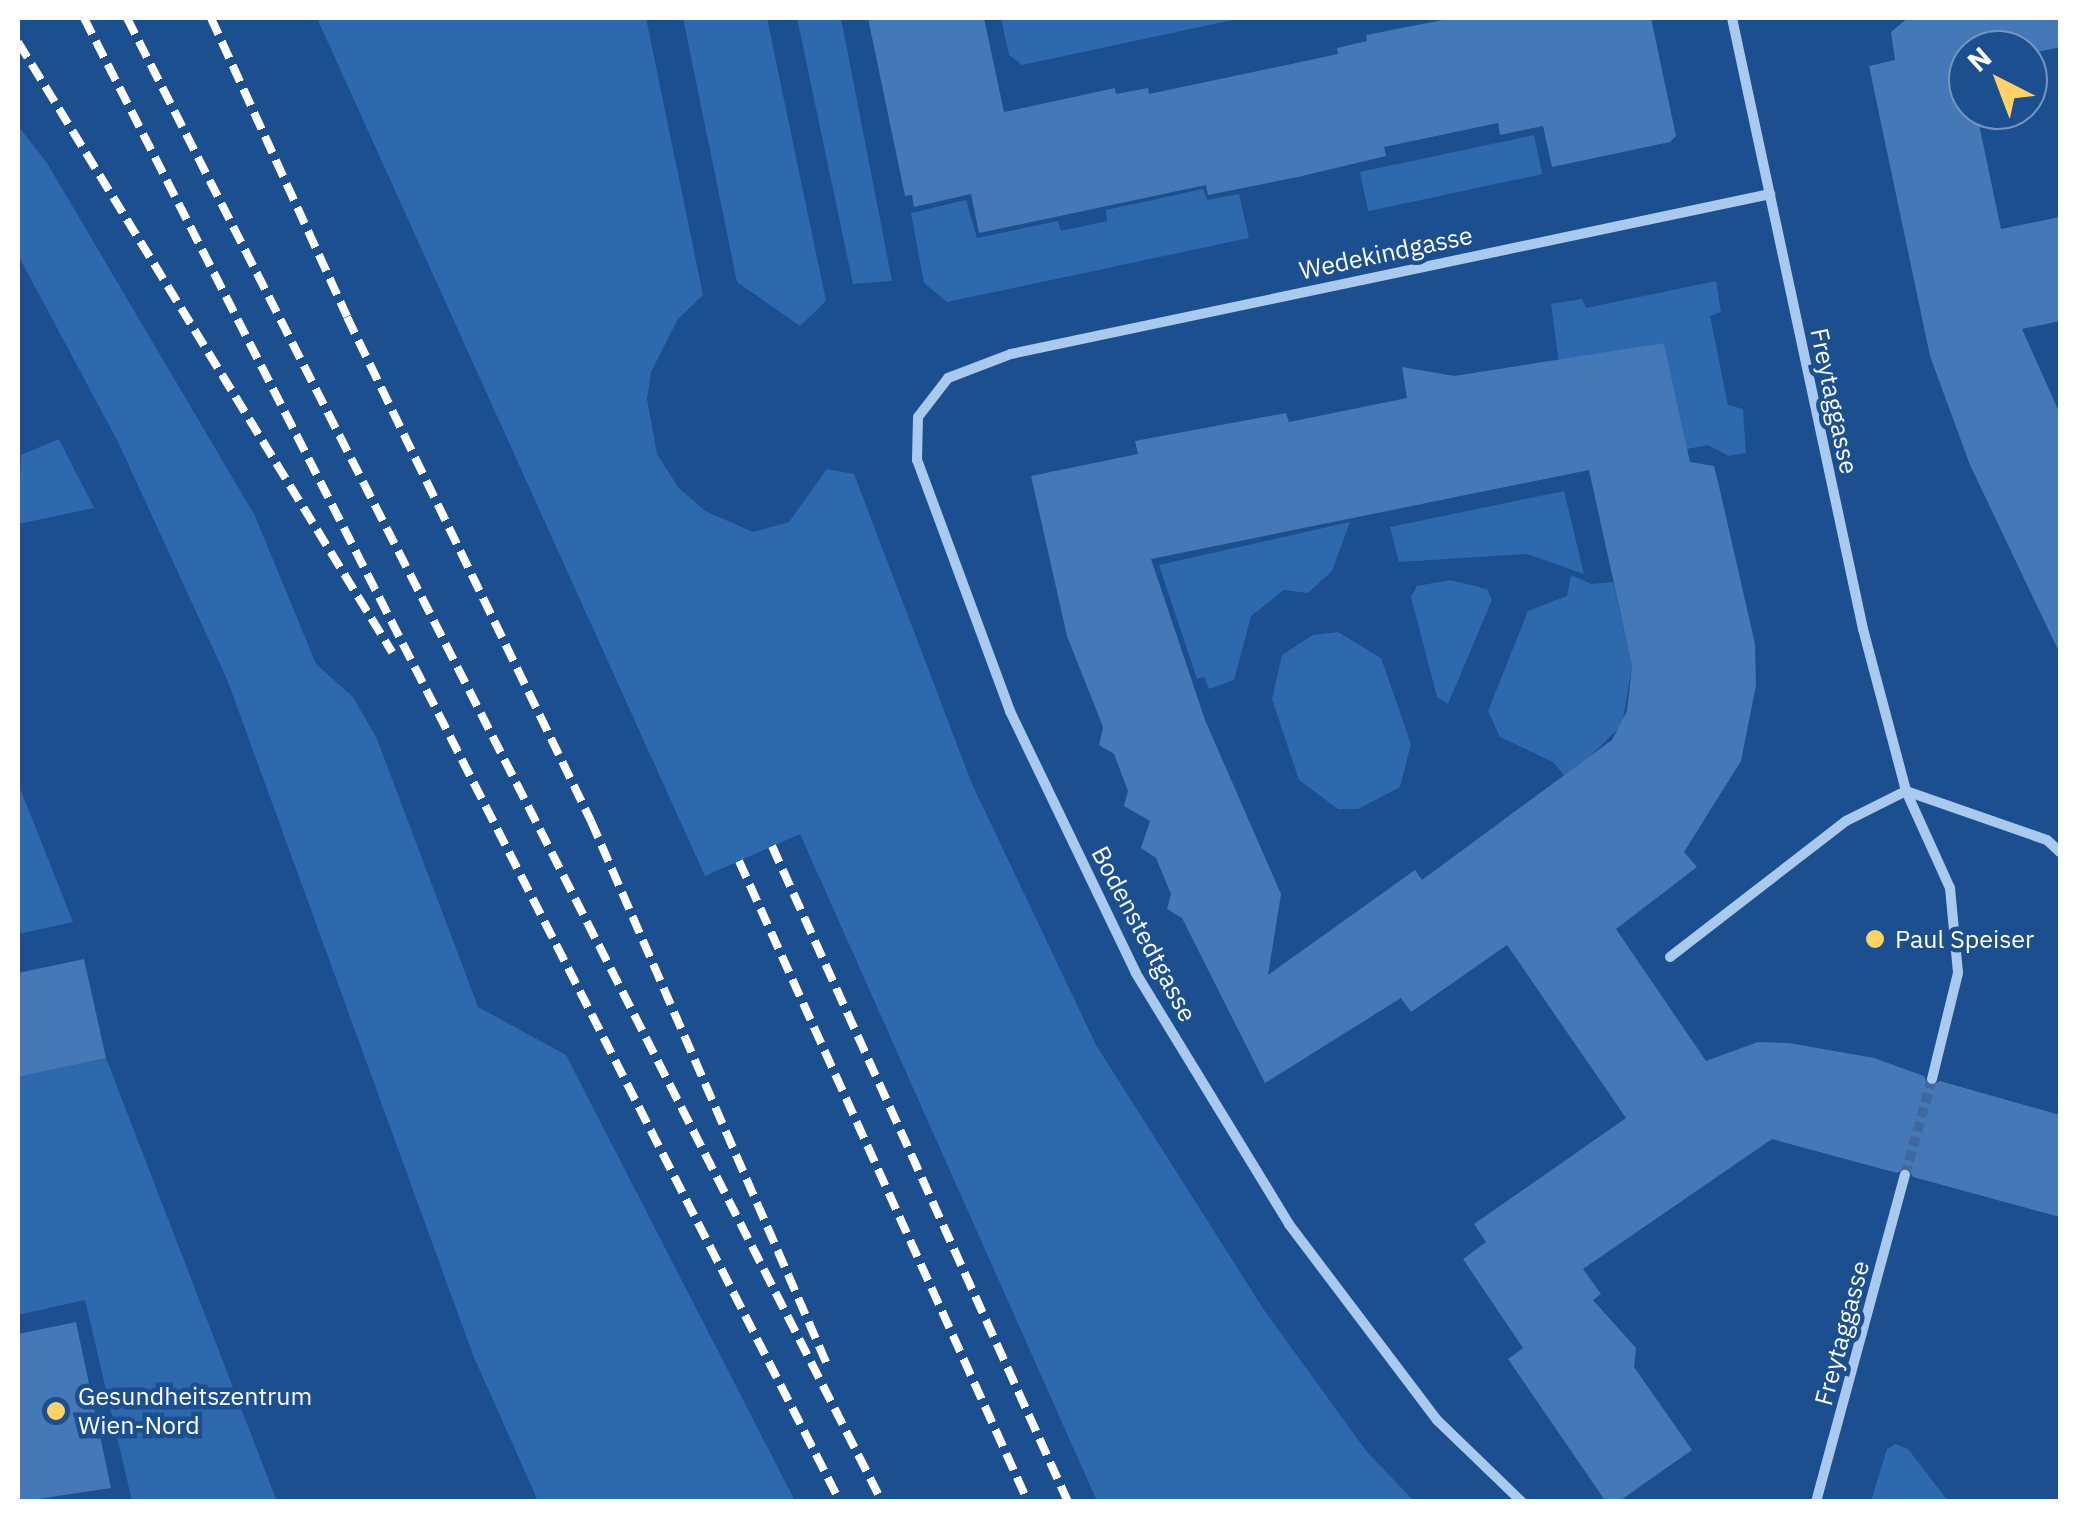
<!DOCTYPE html>
<html>
<head>
<meta charset="utf-8">
<style>
  body { margin:0 }
  #map { position:relative; width:2078px; height:1519px; overflow:hidden; background:#1b4f8f; font-family:"IBM Plex Sans",sans-serif }
  div>[style] { position:absolute }
  .green>* { inset:0; background:#2e69ad; transform-origin:0 0 }
  .building>* { inset:0; background:#4478b7 }
  .minor-tunnel>* { height:10px; margin-top:-5px; transform-origin:0; background:repeating-linear-gradient(90deg,#3d69a0 0 10px,transparent 0 15px) }
  .minor>* { height:10px; margin:-5px; padding:0 5px; transform-origin:5px; border-radius:5px; background:#a9c9ee }
  .rail>* { height:8px; margin-top:-4px; transform-origin:0; background:repeating-linear-gradient(90deg,#fff 0 18px,transparent 0 26px) }
  .dots>* { width:28px; height:28px; translate:-50% -50%; box-sizing:border-box; border:5px solid #1b4f8f; border-radius:50% }
  span { translate:-50% -50%; white-space:nowrap; text-align:center; line-height:1.15; -webkit-text-stroke:9px #1b4f8f; paint-order:stroke }
  .street-label { font-size:25px; color:#fff }
  .poi-label { font-size:25px; color:#fff }
  .left { translate:0 -50%; text-align:left }
  .frame { position:absolute; inset:0; border:20px solid #fff; pointer-events:none }
  .north { position:absolute; left:1948px; top:30px; width:100px; height:100px; box-sizing:border-box; background:#1b4f8f; border:2px solid #7695bc; border-radius:50%; rotate:318deg; font-size:28px; font-weight:700; line-height:40px; text-align:center; color:#fff }
  .north::after { content:''; display:block; margin:auto; width:35px; height:45px; background:#ffd166; clip-path:polygon(50% 0,100% 100%,50% 72%,0 100%) }
</style>
</head>
<body>
<div id="map">
  <div class="green">
    <i style="clip-path:polygon(317px 18px,646px 18px,703px 295px,678px 319px,651px 372px,647px 399px,657px 454px,678px 487px,705px 511px,753px 532px,789px 522px,827px 469px,854px 474px,972px 784px,1096px 1045px,1264px 1310px,1367px 1452px,1414px 1501px,1097px 1501px,800px 834px,705px 876px)"></i>
    <i style="clip-path:polygon(683px 18px,767px 18px,826px 301px,800px 326px,737px 282px)"></i>
    <i style="clip-path:polygon(797px 18px,841px 18px,892px 281px,853px 284px)"></i>
    <i style="clip-path:polygon(1001px 18px,1242px 18px,1022px 65px,1009px 55px)"></i>
    <i style="clip-path:polygon(18px 126px,47px 163px,255px 516px,316px 664px,353px 697px,377px 739px,478px 1007px,566px 1055px,795px 1501px,538px 1501px,473px 1355px,227px 679px,118px 442px,18px 255px)"></i>
    <i style="left:1534px;top:135px;width:40px;height:178px;rotate:78deg"></i>
    <i style="clip-path:polygon(1203px 189px,1207px 200px,1239px 194px,1249px 238px,947px 302px,924px 283px,911px 213px,966px 200px,977px 238px,1058px 221px,1061px 231px,1107px 221px,1106px 210px)"></i>
    <i style="clip-path:polygon(1716px 281px,1721px 312px,1710px 316px,1728px 405px,1743px 409px,1746px 453px,1729px 456px,1708px 445px,1687px 449px,1664px 343px,1559px 364px,1551px 304px,1582px 299px,1586px 308px)"></i>
    <i style="clip-path:polygon(59px 439px,94px 508px,18px 524px,21px 455px)"></i>
    <i style="clip-path:polygon(1564px 491px,1584px 574px,1527px 554px,1399px 562px,1390px 527px)"></i>
    <i style="clip-path:polygon(1350px 522px,1332px 571px,1308px 593px,1284px 590px,1251px 616px,1234px 680px,1209px 689px,1204px 677px,1197px 679px,1159px 565px)"></i>
    <i style="clip-path:polygon(1571px 575px,1591px 584px,1613px 582px,1632px 666px,1622px 725px,1567px 779px,1553px 762px,1500px 737px,1488px 711px,1528px 611px,1567px 596px)"></i>
    <i style="clip-path:polygon(1450px 580px,1487px 589px,1492px 600px,1448px 704px,1437px 697px,1411px 597px,1417px 586px)"></i>
    <i style="clip-path:polygon(1338px 632px,1381px 658px,1411px 744px,1400px 787px,1358px 809px,1338px 809px,1299px 780px,1272px 699px,1282px 655px,1313px 635px)"></i>
    <i style="clip-path:polygon(18px 783px,73px 922px,18px 934px)"></i>
    <i style="clip-path:polygon(106px 1058px,276px 1499px,132px 1501px,85px 1300px,18px 1315px,18px 1077px)"></i>
    <i style="clip-path:polygon(1896px 1444px,1908px 1449px,1948px 1501px,1871px 1501px,1887px 1449px)"></i>
  </div>
  <div class="building">
    <i style="clip-path:polygon(868px 18px,984px 18px,1004px 112px,1115px 88px,1116px 94px,1148px 88px,1149px 94px,1338px 54px,1337px 48px,1367px 41px,1366px 35px,1453px 18px,1651px 18px,1676px 136px,1670px 142px,1552px 167px,1543px 126px,1500px 135px,1498px 123px,1384px 147px,1386px 156px,1298px 177px,1208px 195px,1206px 185px,979px 233px,971px 194px,914px 207px,912px 195px,905px 196px)"></i>
    <i style="clip-path:polygon(1908px 18px,2060px 18px,2060px 47px,2028px 54px,1968px 50px,1966px 67px,1968px 110px,1976px 110px,2001px 229px,2060px 217px,2060px 321px,2022px 329px,2060px 414px,2060px 654px,1970px 465px,1930px 356px,1869px 66px,1895px 60px,1891px 32px)"></i>
    <i style="clip-path:polygon(evenodd,1664px 343px,1690px 462px,1714px 466px,1719px 486px,1755px 644px,1756px 685px,1741px 761px,1684px 852px,1697px 867px,1616px 929px,1706px 1061px,1758px 1042px,1789px 1043px,1874px 1058px,1924px 1076px,1929px 1087px,1940px 1081px,2060px 1115px,2060px 1217px,1913px 1177px,1908px 1167px,1897px 1173px,1772px 1139px,1583px 1269px,1601px 1294px,1593px 1300px,1636px 1348px,1634px 1367px,1692px 1450px,1618px 1502px,1606px 1502px,1508px 1359px,1523px 1348px,1463px 1259px,1486px 1242px,1474px 1224px,1626px 1118px,1507px 945px,1411px 1012px,1401px 998px,1265px 1083px,1182px 918px,1167px 909px,1171px 894px,1156px 858px,1141px 848px,1150px 821px,1124px 806px,1128px 791px,1114px 754px,1099px 745px,1103px 727px,1067px 636px,1031px 476px,1138px 454px,1135px 441px,1286px 413px,1289px 422px,1407px 398px,1402px 367px,1454px 376px,1664px 343px,1589px 470px,1632px 666px,1627px 711px,1612px 740px,1422px 880px,1415px 870px,1268px 975px,1281px 894px,1205px 720px,1151px 559px,1589px 470px)"></i>
    <i style="clip-path:polygon(84px 959px,106px 1058px,18px 1077px,18px 973px)"></i>
    <i style="clip-path:polygon(76px 1322px,111px 1488px,18px 1502px,18px 1334px)"></i>
  </div>
  <div class="minor-tunnel">
    <i style="left:1905px;top:1175px;width:100px;rotate:-74.3deg"></i>
  </div>
  <div class="minor">
    <i style="left:1732px;top:18px;width:625px;rotate:77.9deg"></i>
    <i style="left:1863px;top:629px;width:168px;rotate:75.1deg"></i>
    <i style="left:1906px;top:791px;width:107px;rotate:65.6deg"></i>
    <i style="left:1950px;top:888px;width:85px;rotate:84.6deg"></i>
    <i style="left:1958px;top:973px;width:109px;rotate:103.8deg"></i>
    <i style="left:1670px;top:957px;width:222px;rotate:-37.7deg"></i>
    <i style="left:1846px;top:821px;width:67px;rotate:-26.6deg"></i>
    <i style="left:1906px;top:791px;width:149px;rotate:19.2deg"></i>
    <i style="left:2047px;top:840px;width:18px;rotate:43deg"></i>
    <i style="left:1522px;top:1502px;width:118px;rotate:-136deg"></i>
    <i style="left:1437px;top:1420px;width:246px;rotate:-127.1deg"></i>
    <i style="left:1289px;top:1224px;width:294px;rotate:-121.4deg"></i>
    <i style="left:1136px;top:973px;width:291px;rotate:-115.7deg"></i>
    <i style="left:1010px;top:711px;width:268px;rotate:-110.3deg"></i>
    <i style="left:917px;top:460px;width:43px;rotate:-88.7deg"></i>
    <i style="left:918px;top:417px;width:49px;rotate:-52.4deg"></i>
    <i style="left:948px;top:378px;width:67px;rotate:-20.9deg"></i>
    <i style="left:1011px;top:354px;width:776px;rotate:-11.9deg"></i>
    <i style="left:1816px;top:1502px;width:339px;rotate:-74.8deg"></i>
  </div>
  <div class="rail">
    <i style="left:84px;top:18px;width:1665px;rotate:63deg"></i>
    <i style="left:127px;top:18px;width:1665px;rotate:63.03deg"></i>
    <i style="left:211px;top:18px;width:328px;rotate:65.5deg"></i>
    <i style="left:347px;top:317px;width:560px;rotate:64.17deg"></i>
    <i style="left:591px;top:821px;width:597px;rotate:66.52deg"></i>
    <i style="left:18px;top:42px;width:716px;rotate:58.49deg"></i>
    <i style="left:772px;top:846px;width:720px;rotate:65.71deg"></i>
    <i style="left:739px;top:861px;width:703px;rotate:65.73deg"></i>
  </div>
  <div class="dots">
    <i style="left:1875px;top:939px;background:#ffd166"></i>
    <i style="left:56px;top:1411px;background:#ffd166"></i>
  </div>
  <div class="street-label">
    <span style="left:1386px;top:253px;rotate:-12deg">Wedekindgasse</span>
    <span style="left:1834px;top:401px;rotate:78deg">Freytaggasse</span>
    <span style="left:1144px;top:934px;rotate:62deg">Bodenstedtgasse</span>
    <span style="left:1842px;top:1333px;rotate:-75deg">Freytaggasse</span>
  </div>
  <div class="poi-label">
    <span class="left" style="left:1895px;top:939px">Paul Speiser</span>
    <span class="left" style="left:78px;top:1411px">Gesundheitszentrum<br>Wien-Nord</span>
  </div>
  <div class="frame"></div>
  <div class="north">N</div>
</div>
</body>
</html>
